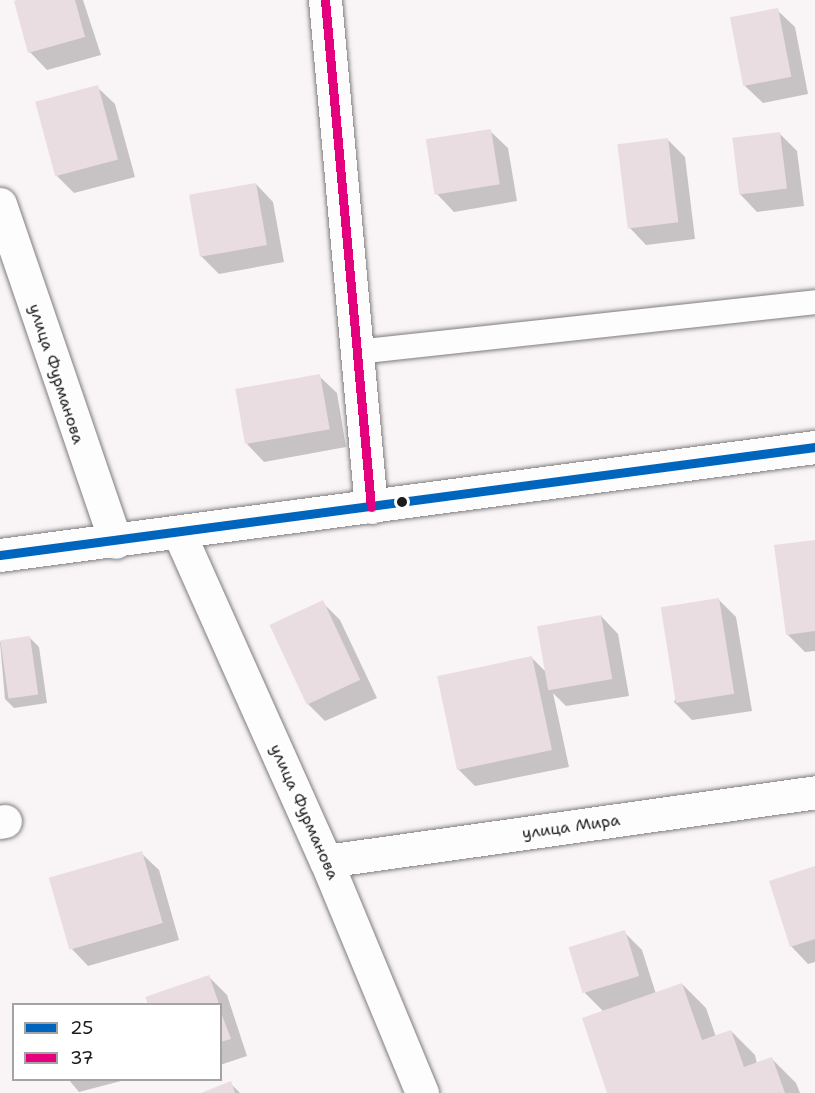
<!DOCTYPE html>
<html>
<head>
<meta charset="utf-8">
<style>
  body { margin:0 }
  #map { position:relative; width:815px; height:1093px; overflow:hidden; background:#f9f4f6; font-family:"Shantell Sans",sans-serif }
  div>[style] { position:absolute }
  .shadow>* { inset:0; background:#0003 }
  .building>* { inset:0; background:#eadde2; transform-origin:0 0 }
  .roads { filter:drop-shadow(0 0 2px #7f7d7e) drop-shadow(0 0 2px #7f7d7e) }
  .service>* { height:24px; margin:-12px; padding:0 12px; transform-origin:12px; border-radius:12px; background:#fefdfe }
  .minor>* { height:33px; margin:-16.5px; padding:0 16.5px; transform-origin:16.5px; border-radius:16.5px; background:#fefdfe }
  .secondary>* { height:33px; margin:-16.5px; padding:0 16.5px; transform-origin:16.5px; border-radius:16.5px; background:#fefdfe }
  .bus-1>* { height:9px; margin:-4.5px; padding:0 4.5px; transform-origin:4.5px; border-radius:4.5px; background:#0065bd }
  .bus-2>* { height:9px; margin:-4.5px; padding:0 4.5px; transform-origin:4.5px; border-radius:4.5px; background:#e5007d }
  .dots>* { width:16px; height:16px; translate:-50% -50%; box-sizing:border-box; border:3px solid #fff; border-radius:50% }
  span { translate:-50% -50%; white-space:nowrap; text-align:center; line-height:1.15; -webkit-text-stroke:4.5px #fff; paint-order:stroke }
  .street-label { font-size:16px; color:#1c1c1c }
  .legend { position:absolute; left:12px; top:1003px; width:210px; height:78px; box-sizing:border-box; background:#fff; border:2px solid #a4a4a4; margin:0; padding:8px 10px; list-style:none; font-size:18px; color:#1c1c1c }
  .legend li { display:flex; align-items:center; gap:12px; height:30px }
  .legend b { width:30px; border:2px solid #a4a4a4 }
</style>
</head>
<body>
<div id="map">
  <div class="shadow">
    <i style="clip-path:polygon(23px 0,83px 0,101px 55px,47px 70px,30px 52px)"></i>
    <i style="clip-path:polygon(777px 10px,795px 27px,808px 94px,763px 103px,745px 86px)"></i>
    <i style="clip-path:polygon(97px 87px,115px 104px,135px 177px,74px 193px,57px 176px)"></i>
    <i style="clip-path:polygon(490px 131px,508px 148px,517px 201px,454px 212px,437px 194px)"></i>
    <i style="clip-path:polygon(780px 134px,797px 151px,804px 206px,757px 212px,740px 194px)"></i>
    <i style="clip-path:polygon(667px 139px,685px 157px,695px 239px,646px 245px,629px 227px)"></i>
    <i style="clip-path:polygon(256px 184px,273px 202px,284px 262px,219px 274px,201px 256px)"></i>
    <i style="clip-path:polygon(319px 376px,337px 393px,346px 447px,264px 462px,247px 444px)"></i>
    <i style="clip-path:polygon(815px 541px,815px 651px,805px 652px,788px 635px)"></i>
    <i style="clip-path:polygon(718px 599px,736px 617px,752px 711px,692px 720px,674px 702px)"></i>
    <i style="clip-path:polygon(322px 602px,340px 620px,377px 698px,325px 721px,308px 704px)"></i>
    <i style="clip-path:polygon(601px 616px,618px 634px,629px 696px,566px 706px,553px 693px,569px 767px,475px 786px,457px 768px,532px 658px,546px 672px)"></i>
    <i style="clip-path:polygon(30px 638px,39px 647px,47px 703px,14px 708px,5px 699px,0 642px)"></i>
    <i style="clip-path:polygon(141px 853px,159px 870px,179px 940px,88px 966px,71px 948px)"></i>
    <i style="clip-path:polygon(815px 867px,815px 962px,808px 964px,791px 946px)"></i>
    <i style="clip-path:polygon(624px 932px,642px 950px,656px 994px,682px 984px,706px 1008px,716px 1037px,731px 1031px,755px 1055px,757px 1064px,772px 1059px,796px 1083px,800px 1093px,609px 1093px,604px 1012px,585px 993px)"></i>
    <i style="clip-path:polygon(209px 977px,227px 995px,247px 1056px,220px 1065px,220px 1004px,149px 1004px,147px 998px)"></i>
    <i style="clip-path:polygon(69px 1080px,121px 1080px,121px 1081px,79px 1092px)"></i>
    <i style="clip-path:polygon(230px 1083px,240px 1093px,205px 1093px)"></i>
  </div>
  <div class="building">
    <i style="clip-path:polygon(17px 0,75px 0,85px 37px,28px 53px,14px 1px)"></i>
    <i style="left:778px;top:8px;width:70px;height:49px;rotate:79deg"></i>
    <i style="left:98px;top:85px;width:77px;height:65px;rotate:75deg"></i>
    <i style="left:491px;top:129px;width:56px;height:66px;rotate:81deg"></i>
    <i style="left:780px;top:132px;width:57px;height:48px;rotate:83deg"></i>
    <i style="left:668px;top:138px;width:85px;height:51px;rotate:83deg"></i>
    <i style="left:256px;top:183px;width:63px;height:68px;rotate:80deg"></i>
    <i style="left:320px;top:374px;width:56px;height:86px;rotate:80deg"></i>
    <i style="clip-path:polygon(815px 540px,815px 631px,786px 635px,774px 545px)"></i>
    <i style="left:719px;top:598px;width:97px;height:59px;rotate:81deg"></i>
    <i style="left:323px;top:600px;width:88px;height:59px;rotate:65deg"></i>
    <i style="left:601px;top:615px;width:65px;height:65px;rotate:80deg"></i>
    <i style="left:30px;top:636px;width:59px;height:30px;rotate:82deg"></i>
    <i style="left:532px;top:656px;width:96px;height:97px;rotate:78deg"></i>
    <i style="left:142px;top:851px;width:75px;height:97px;rotate:74deg"></i>
    <i style="clip-path:polygon(815px 866px,815px 939px,790px 947px,769px 881px)"></i>
    <i style="left:625px;top:930px;width:48px;height:59px;rotate:73deg"></i>
    <i style="clip-path:polygon(209px 975px,219px 1004px,148px 1004px,145px 997px)"></i>
    <i style="clip-path:polygon(682px 983px,702px 1040px,731px 1030px,744px 1067px,772px 1057px,785px 1093px,607px 1093px,582px 1018px)"></i>
    <i style="clip-path:polygon(220px 1010px,231px 1039px,220px 1042px)"></i>
    <i style="clip-path:polygon(231px 1081px,235px 1093px,201px 1093px)"></i>
  </div>
  <div class="roads">
    <div class="service">
      <i style="left:357px;top:352px;width:461px;rotate:-6.2deg"></i>
    </div>
    <div class="minor">
      <i style="left:325px;top:0;width:509px;rotate:84.82deg"></i>
      <i style="left:0;top:204px;width:357px;rotate:71.1deg"></i>
      <i style="left:179px;top:533px;width:359px;rotate:65.9deg"></i>
      <i style="left:326px;top:861px;width:251px;rotate:67.5deg"></i>
      <i style="left:0;top:822px;width:5px;rotate:-11deg"></i>
      <i style="left:326px;top:861px;width:494px;rotate:-8deg"></i>
    </div>
    <div class="secondary">
      <i style="left:0;top:555px;width:822px;rotate:-7.55deg"></i>
    </div>
  </div>
  <div class="bus-1">
    <i style="left:0;top:555px;width:822px;rotate:-7.55deg"></i>
  </div>
  <div class="bus-2">
    <i style="left:325px;top:0;width:509px;rotate:84.82deg"></i>
  </div>
  <div class="dots">
    <i style="left:402px;top:502px;background:#1c1c1c"></i>
  </div>
  <div class="street-label">
    <span style="left:56px;top:374px;rotate:72deg">улица Фурманова</span>
    <span style="left:304px;top:812px;rotate:66deg">улица Фурманова</span>
    <span style="left:571px;top:827px;rotate:-8deg">улица Мира</span>
  </div>
  <ul class="legend">
  <li><b style="height:8px;background:#0065bd"></b>25</li>
  <li><b style="height:8px;background:#e5007d"></b>37</li>
  </ul>
</div>
</body>
</html>
